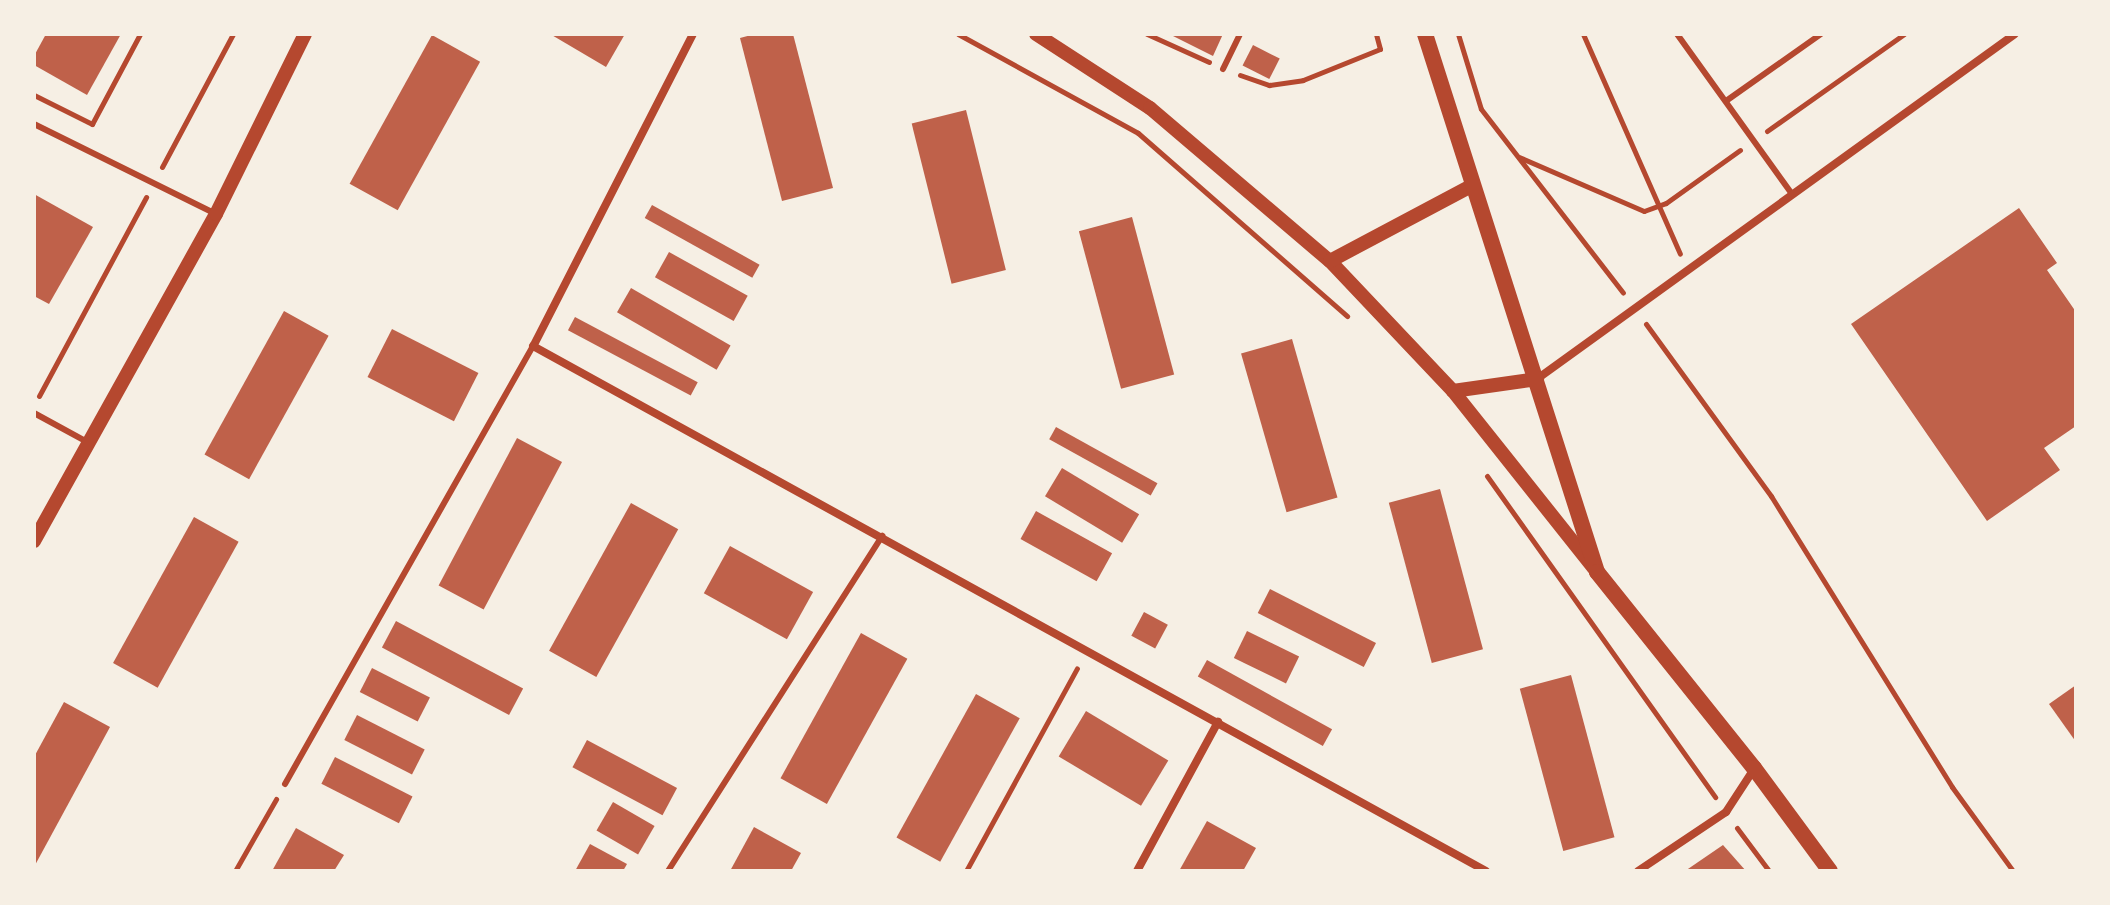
<!DOCTYPE html>
<html>
<head>
<meta charset="utf-8">
<style>
  body { margin:0 }
  #map { position:relative; width:2110px; height:905px; overflow:hidden; background:#f6efe4; font-family:"Fira Sans Condensed",sans-serif }
  div>[style] { position:absolute }
  .building>* { inset:0; background:#bf614a; transform-origin:0 0 }
  .path>* { height:5px; margin:-2.5px; padding:0 2.5px; transform-origin:2.5px; border-radius:2.5px; background:#b5482f }
  .service>* { height:6px; margin:-3px; padding:0 3px; transform-origin:3px; border-radius:3px; background:#b5482f }
  .minor>* { height:8px; margin:-4px; padding:0 4px; transform-origin:4px; border-radius:4px; background:#b5482f }
  .tertiary>* { height:14px; margin:-7px; padding:0 7px; transform-origin:7px; border-radius:7px; background:#b5482f }
  .secondary>* { height:16px; margin:-8px; padding:0 8px; transform-origin:8px; border-radius:8px; background:#b5482f }
  span { translate:-50% -50%; white-space:nowrap; text-align:center; line-height:1.15; -webkit-text-stroke:6px #f6efe4; paint-order:stroke }
  .frame { position:absolute; inset:0; border:36px solid #f6efe4; pointer-events:none }
</style>
</head>
<body>
<div id="map">
  <div class="building">
    <i style="clip-path:polygon(46px 34px,121px 34px,87px 95px,34px 65px,34px 56px)"></i>
    <i style="clip-path:polygon(550px 34px,625px 34px,606px 67px)"></i>
    <i style="clip-path:polygon(755px 34px,793px 34px,833px 188px,782px 201px,740px 38px)"></i>
    <i style="clip-path:polygon(1169px 34px,1223px 34px,1213px 56px)"></i>
    <i style="left:432px;top:35px;width:55px;height:170px;rotate:29deg"></i>
    <i style="left:1253px;top:45px;width:30px;height:23px;rotate:27deg"></i>
    <i style="left:966px;top:110px;width:165px;height:56px;rotate:76deg"></i>
    <i style="clip-path:polygon(34px 194px,93px 227px,49px 304px,34px 296px)"></i>
    <i style="left:652px;top:205px;width:123px;height:15px;rotate:29deg"></i>
    <i style="clip-path:polygon(2019px 208px,2057px 263px,2047px 270px,2076px 312px,2076px 426px,2044px 448px,2060px 470px,1987px 521px,1851px 324px)"></i>
    <i style="left:1132px;top:217px;width:163px;height:55px;rotate:75deg"></i>
    <i style="left:669px;top:252px;width:90px;height:29px;rotate:29deg"></i>
    <i style="left:631px;top:288px;width:115px;height:28px;rotate:30deg"></i>
    <i style="left:284px;top:311px;width:51px;height:164px;rotate:29deg"></i>
    <i style="left:575px;top:317px;width:139px;height:15px;rotate:28deg"></i>
    <i style="left:392px;top:329px;width:97px;height:54px;rotate:27deg"></i>
    <i style="left:1292px;top:339px;width:165px;height:53px;rotate:74deg"></i>
    <i style="left:1056px;top:427px;width:116px;height:14px;rotate:29deg"></i>
    <i style="left:517px;top:438px;width:51px;height:167px;rotate:28deg"></i>
    <i style="left:1062px;top:468px;width:90px;height:33px;rotate:31deg"></i>
    <i style="left:1440px;top:489px;width:166px;height:53px;rotate:75deg"></i>
    <i style="left:631px;top:503px;width:54px;height:169px;rotate:29deg"></i>
    <i style="left:1036px;top:511px;width:87px;height:32px;rotate:29deg"></i>
    <i style="left:194px;top:517px;width:51px;height:167px;rotate:29deg"></i>
    <i style="left:730px;top:546px;width:95px;height:54px;rotate:29deg"></i>
    <i style="left:1270px;top:589px;width:119px;height:27px;rotate:27deg"></i>
    <i style="left:1144px;top:612px;width:27px;height:27px;rotate:28deg"></i>
    <i style="left:396px;top:621px;width:144px;height:30px;rotate:28deg"></i>
    <i style="left:1247px;top:631px;width:58px;height:30px;rotate:26deg"></i>
    <i style="left:861px;top:633px;width:53px;height:166px;rotate:29deg"></i>
    <i style="left:1207px;top:660px;width:143px;height:19px;rotate:29deg"></i>
    <i style="left:372px;top:668px;width:65px;height:27px;rotate:27deg"></i>
    <i style="left:1571px;top:675px;width:168px;height:53px;rotate:75deg"></i>
    <i style="clip-path:polygon(2076px 685px,2076px 742px,2049px 704px)"></i>
    <i style="left:976px;top:694px;width:50px;height:164px;rotate:29deg"></i>
    <i style="clip-path:polygon(64px 702px,110px 727px,34px 867px,34px 757px)"></i>
    <i style="left:1086px;top:711px;width:96px;height:53px;rotate:31deg"></i>
    <i style="left:357px;top:715px;width:76px;height:28px;rotate:27deg"></i>
    <i style="left:587px;top:740px;width:102px;height:31px;rotate:28deg"></i>
    <i style="left:335px;top:757px;width:87px;height:30px;rotate:27deg"></i>
    <i style="left:613px;top:802px;width:48px;height:33px;rotate:30deg"></i>
    <i style="clip-path:polygon(1207px 821px,1256px 848px,1243px 871px,1179px 871px)"></i>
    <i style="clip-path:polygon(754px 827px,801px 853px,791px 871px,730px 871px)"></i>
    <i style="clip-path:polygon(296px 828px,344px 855px,334px 871px,272px 871px)"></i>
    <i style="clip-path:polygon(590px 844px,627px 864px,623px 871px,575px 871px)"></i>
    <i style="clip-path:polygon(1723px 845px,1746px 871px,1685px 871px)"></i>
  </div>
  <div class="path">
    <i style="left:958px;top:34px;width:205px;rotate:28.8deg"></i>
    <i style="left:1138px;top:133px;width:278px;rotate:41.2deg"></i>
    <i style="left:1147px;top:34px;width:68px;rotate:24.3deg"></i>
    <i style="left:1458px;top:34px;width:78px;rotate:73deg"></i>
    <i style="left:1481px;top:109px;width:232px;rotate:52.3deg"></i>
    <i style="left:1583px;top:34px;width:240px;rotate:66.2deg"></i>
    <i style="left:1240px;top:75px;width:31px;rotate:19deg"></i>
    <i style="left:1269px;top:85px;width:34px;rotate:-8deg"></i>
    <i style="left:1303px;top:80px;width:83px;rotate:-21.9deg"></i>
    <i style="left:1380px;top:49px;width:16px;rotate:-105deg"></i>
    <i style="left:34px;top:95px;width:65px;rotate:26.6deg"></i>
    <i style="left:92px;top:124px;width:102px;rotate:-61.9deg"></i>
    <i style="left:1767px;top:131px;width:168px;rotate:-35.3deg"></i>
    <i style="left:1519px;top:157px;width:136px;rotate:23.4deg"></i>
    <i style="left:1644px;top:211px;width:23px;rotate:-20deg"></i>
    <i style="left:1666px;top:203px;width:91px;rotate:-35.6deg"></i>
    <i style="left:162px;top:167px;width:151px;rotate:-61.9deg"></i>
    <i style="left:1646px;top:324px;width:213px;rotate:54deg"></i>
    <i style="left:1771px;top:496px;width:343px;rotate:58.1deg"></i>
    <i style="left:1952px;top:787px;width:104px;rotate:54deg"></i>
    <i style="left:39px;top:396px;width:226px;rotate:-61.7deg"></i>
    <i style="left:1487px;top:476px;width:394px;rotate:54.6deg"></i>
    <i style="left:1737px;top:828px;width:54px;rotate:53.3deg"></i>
    <i style="left:235px;top:871px;width:83px;rotate:-60.3deg"></i>
    <i style="left:966px;top:871px;width:231px;rotate:-61.3deg"></i>
  </div>
  <div class="service">
    <i style="left:1677px;top:34px;width:197px;rotate:54.3deg"></i>
    <i style="left:1223px;top:69px;width:39px;rotate:-64deg"></i>
    <i style="left:1726px;top:101px;width:116px;rotate:-35.2deg"></i>
    <i style="left:34px;top:124px;width:203px;rotate:26.3deg"></i>
    <i style="left:34px;top:413px;width:63px;rotate:28.6deg"></i>
    <i style="left:285px;top:784px;width:503px;rotate:-60.48deg"></i>
    <i style="left:668px;top:871px;width:398px;rotate:-57.4deg"></i>
  </div>
  <div class="minor">
    <i style="left:693px;top:34px;width:351px;rotate:117.1deg"></i>
    <i style="left:533px;top:346px;width:1088px;rotate:28.85deg"></i>
    <i style="left:1537px;top:379px;width:589px;rotate:-35.82deg"></i>
    <i style="left:1137px;top:871px;width:170px;rotate:-61.5deg"></i>
    <i style="left:1638px;top:871px;width:106px;rotate:-33.8deg"></i>
    <i style="left:1726px;top:812px;width:51px;rotate:-56.9deg"></i>
  </div>
  <div class="tertiary">
    <i style="left:1036px;top:34px;width:136px;rotate:33deg"></i>
    <i style="left:1150px;top:108px;width:236px;rotate:40.4deg"></i>
    <i style="left:1330px;top:261px;width:179px;rotate:46.6deg"></i>
    <i style="left:1453px;top:391px;width:226px;rotate:51.5deg"></i>
    <i style="left:1330px;top:261px;width:162px;rotate:-28deg"></i>
    <i style="left:1453px;top:391px;width:85px;rotate:-8.1deg"></i>
    <i style="left:34px;top:541px;width:374px;rotate:-60.9deg"></i>
    <i style="left:216px;top:214px;width:201px;rotate:-63.7deg"></i>
  </div>
  <div class="secondary">
    <i style="left:1425px;top:34px;width:565px;rotate:72.27deg"></i>
    <i style="left:1597px;top:572px;width:251px;rotate:51.3deg"></i>
    <i style="left:1754px;top:768px;width:128px;rotate:53.6deg"></i>
  </div>
  <div class="frame"></div>
</div>
</body>
</html>
